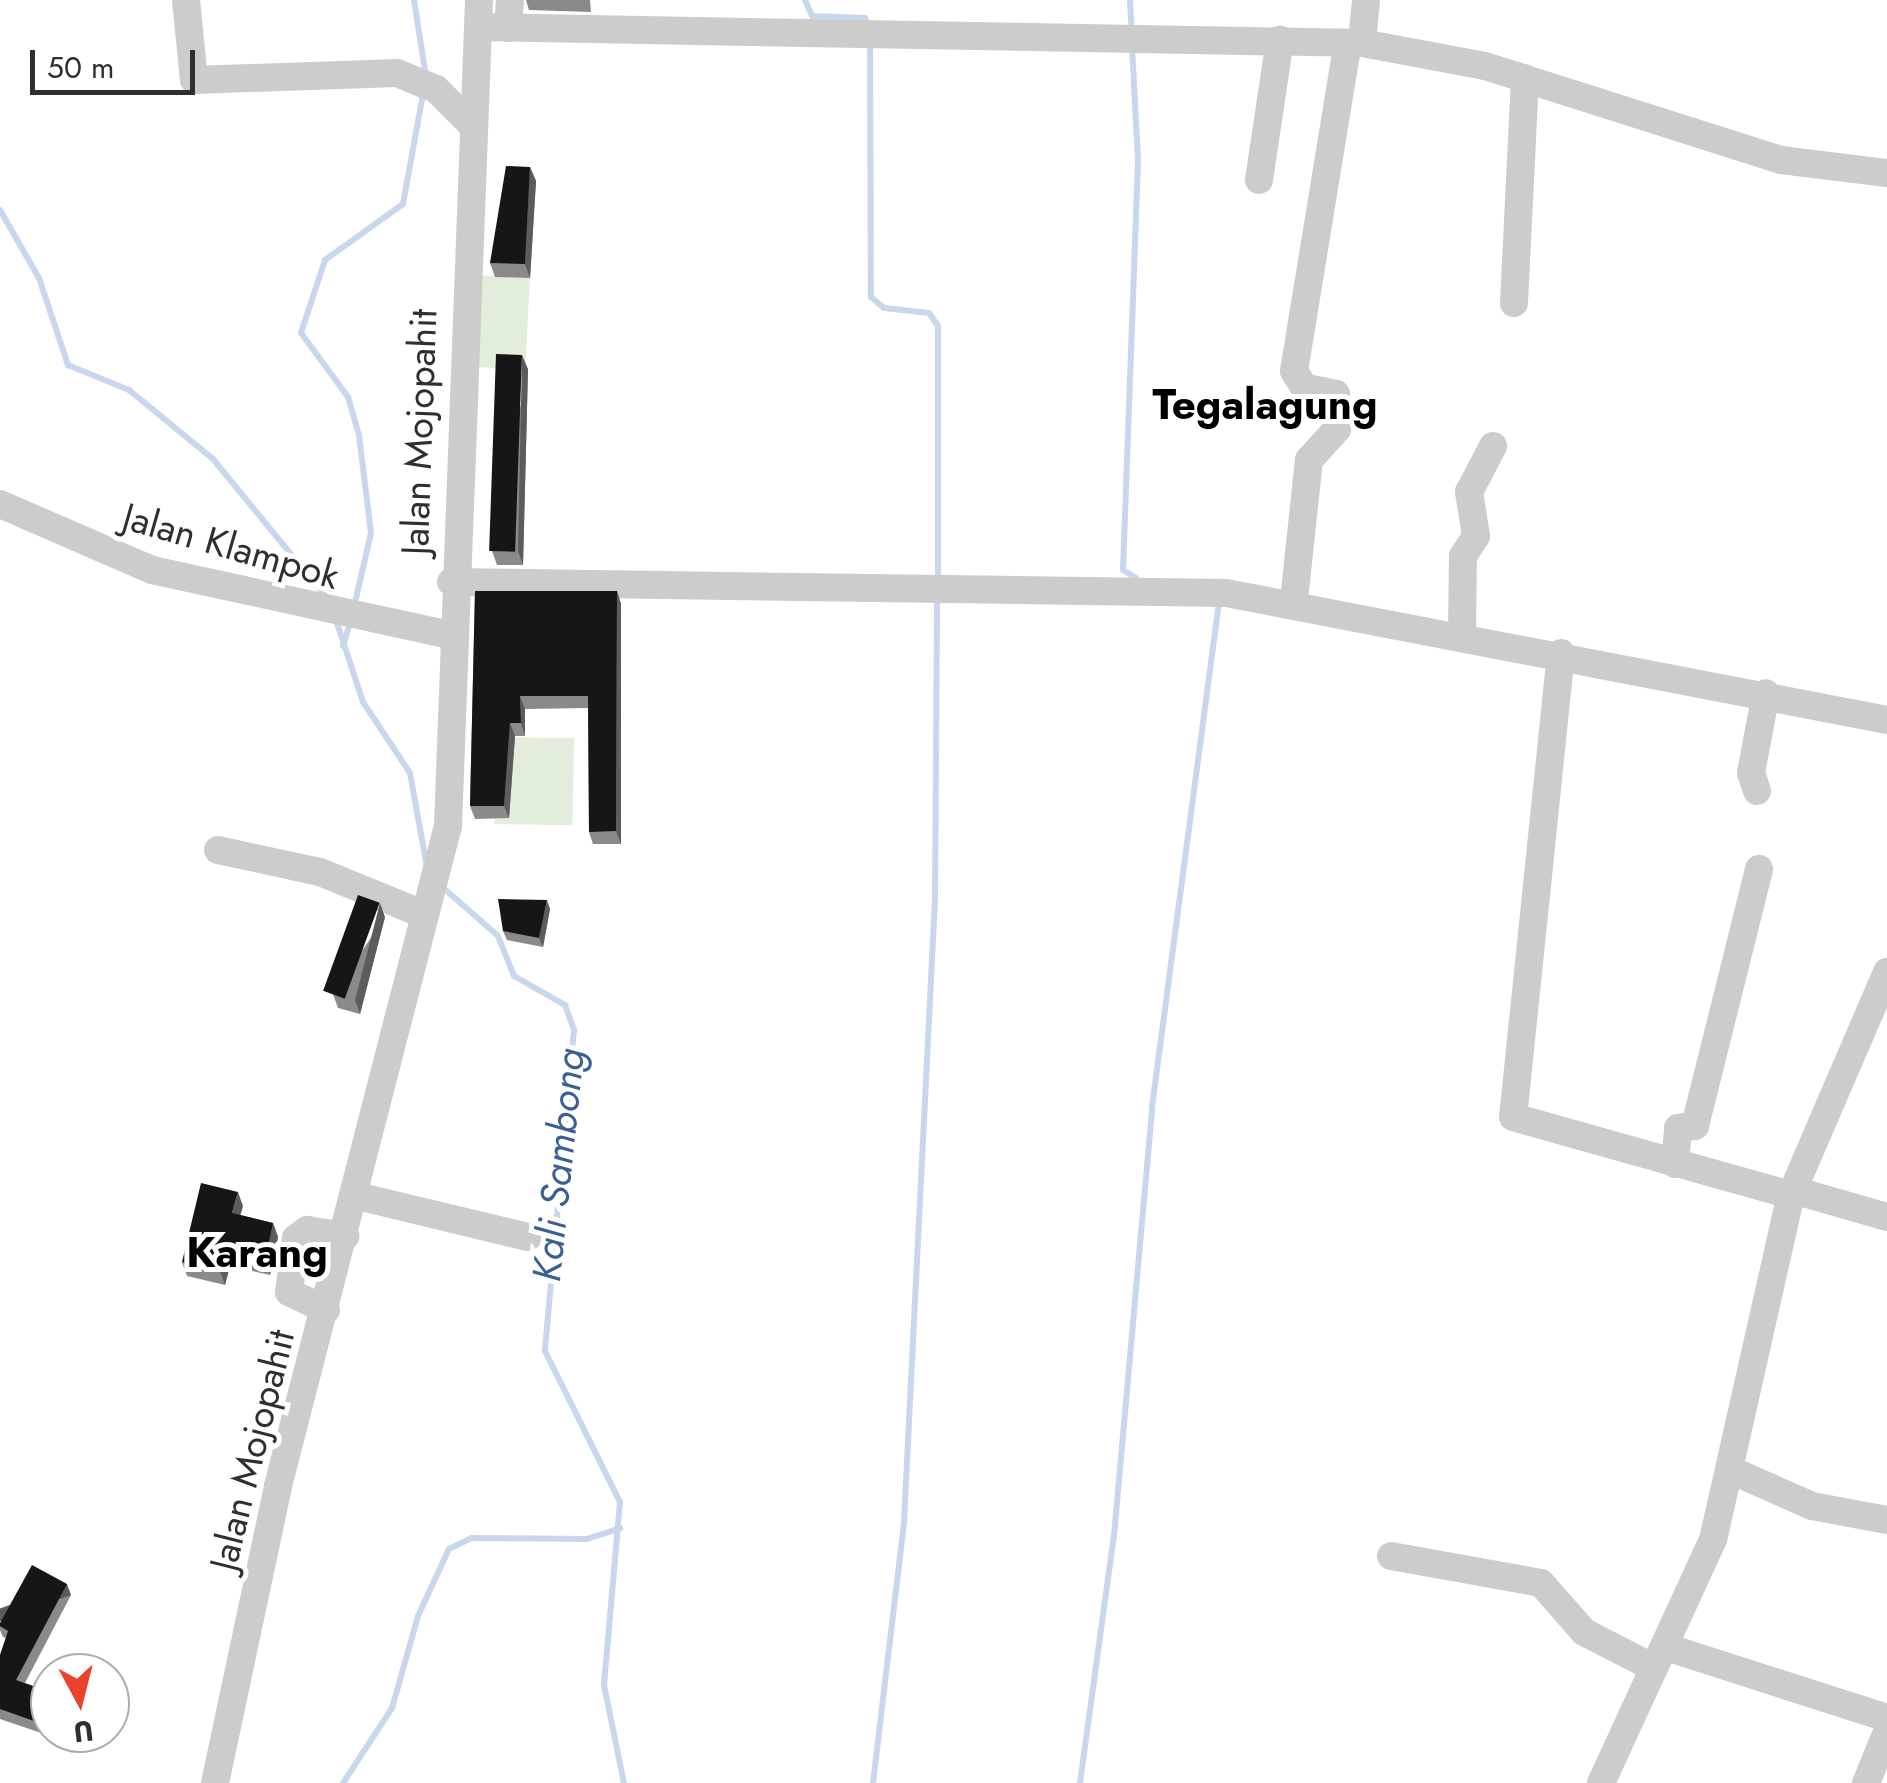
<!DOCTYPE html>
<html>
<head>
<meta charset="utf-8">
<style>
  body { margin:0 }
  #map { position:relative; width:1887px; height:1783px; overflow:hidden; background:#fff; font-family:Jost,sans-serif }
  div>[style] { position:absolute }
  .green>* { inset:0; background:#e2eddc; transform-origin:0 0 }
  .stream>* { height:6px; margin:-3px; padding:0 3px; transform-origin:3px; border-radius:3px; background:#c8d7ed }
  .minor>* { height:28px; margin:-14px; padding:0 14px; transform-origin:14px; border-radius:14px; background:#ccc }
  .wall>* { inset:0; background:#8a8a8a }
  .shaded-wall>* { inset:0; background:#5c5c5c; transform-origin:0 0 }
  .building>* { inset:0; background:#161616; transform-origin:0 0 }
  span { translate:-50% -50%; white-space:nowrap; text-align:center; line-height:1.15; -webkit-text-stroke:10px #fff; paint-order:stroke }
  .street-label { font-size:38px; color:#2f2f2f }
  .water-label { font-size:40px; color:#395f94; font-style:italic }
  .quarter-label { font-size:42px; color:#000; font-weight:700 }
  .north { position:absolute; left:30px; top:1653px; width:100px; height:100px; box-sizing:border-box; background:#fff; border:2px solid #acacac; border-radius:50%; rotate:173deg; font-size:28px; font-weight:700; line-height:40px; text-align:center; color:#2f2f2f }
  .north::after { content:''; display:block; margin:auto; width:35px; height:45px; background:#eb422b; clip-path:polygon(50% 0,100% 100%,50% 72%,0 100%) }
  .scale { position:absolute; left:30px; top:50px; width:165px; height:45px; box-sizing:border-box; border:5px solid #2f2f2f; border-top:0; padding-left:12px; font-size:30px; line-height:35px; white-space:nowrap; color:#2f2f2f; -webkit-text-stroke:8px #fff; paint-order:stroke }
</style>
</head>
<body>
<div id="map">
  <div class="green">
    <i style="left:477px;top:275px;width:53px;height:92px;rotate:3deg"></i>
    <i style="left:496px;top:737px;width:78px;height:87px;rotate:1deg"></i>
  </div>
  <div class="stream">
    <i style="left:414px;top:0;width:78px;rotate:81.1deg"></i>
    <i style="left:805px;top:0;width:17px;rotate:66deg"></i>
    <i style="left:812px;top:16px;width:53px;rotate:2.2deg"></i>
    <i style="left:865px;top:18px;width:10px;rotate:61deg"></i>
    <i style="left:1130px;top:0;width:34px;rotate:87deg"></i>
    <i style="left:870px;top:40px;width:257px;rotate:89.8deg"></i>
    <i style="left:871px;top:297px;width:17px;rotate:40deg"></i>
    <i style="left:884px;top:308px;width:45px;rotate:6.3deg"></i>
    <i style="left:929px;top:313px;width:16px;rotate:55deg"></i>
    <i style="left:938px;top:326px;width:255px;rotate:90deg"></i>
    <i style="left:1132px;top:46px;width:115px;rotate:87deg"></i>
    <i style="left:1138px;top:161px;width:409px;rotate:92.1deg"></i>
    <i style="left:1123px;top:570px;width:15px;rotate:32deg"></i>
    <i style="left:0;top:210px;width:78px;rotate:60.2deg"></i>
    <i style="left:39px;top:278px;width:92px;rotate:71.6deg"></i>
    <i style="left:68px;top:365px;width:66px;rotate:22.3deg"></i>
    <i style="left:129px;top:390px;width:109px;rotate:39.4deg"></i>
    <i style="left:213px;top:459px;width:178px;rotate:50.7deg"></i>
    <i style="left:354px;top:607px;width:76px;rotate:-77.1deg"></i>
    <i style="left:371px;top:533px;width:99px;rotate:-97deg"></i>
    <i style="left:359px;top:435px;width:40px;rotate:-106deg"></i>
    <i style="left:348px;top:397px;width:79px;rotate:-126.3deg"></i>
    <i style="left:301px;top:333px;width:77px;rotate:-71.8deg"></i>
    <i style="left:325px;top:260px;width:96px;rotate:-35.7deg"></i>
    <i style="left:403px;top:204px;width:112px;rotate:-79.7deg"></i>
    <i style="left:335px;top:617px;width:89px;rotate:71.8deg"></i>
    <i style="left:363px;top:702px;width:85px;rotate:56.5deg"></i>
    <i style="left:410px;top:773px;width:102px;rotate:79.8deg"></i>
    <i style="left:343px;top:646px;width:28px;rotate:-73deg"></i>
    <i style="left:440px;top:885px;width:77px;rotate:41.3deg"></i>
    <i style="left:498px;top:936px;width:43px;rotate:68.2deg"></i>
    <i style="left:514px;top:976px;width:59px;rotate:29.6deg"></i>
    <i style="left:565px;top:1005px;width:27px;rotate:70deg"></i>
    <i style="left:574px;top:1030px;width:322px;rotate:95.2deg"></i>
    <i style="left:545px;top:1351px;width:169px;rotate:63.6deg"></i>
    <i style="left:620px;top:1502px;width:184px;rotate:95deg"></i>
    <i style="left:604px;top:1685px;width:100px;rotate:78.5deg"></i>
    <i style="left:343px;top:1783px;width:90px;rotate:-56.8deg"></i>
    <i style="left:392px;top:1708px;width:96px;rotate:-74.2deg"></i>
    <i style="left:418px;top:1616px;width:74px;rotate:-65.2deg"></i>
    <i style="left:449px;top:1549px;width:25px;rotate:-26deg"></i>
    <i style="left:472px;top:1538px;width:115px;rotate:0.5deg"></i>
    <i style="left:587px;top:1539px;width:35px;rotate:-18deg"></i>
    <i style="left:873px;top:1783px;width:263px;rotate:-83.2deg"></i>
    <i style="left:904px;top:1522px;width:624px;rotate:-87.15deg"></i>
    <i style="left:935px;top:899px;width:301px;rotate:-89.6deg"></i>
    <i style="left:1080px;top:1783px;width:249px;rotate:-82.2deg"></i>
    <i style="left:1114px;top:1536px;width:431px;rotate:-84.9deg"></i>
    <i style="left:1152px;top:1107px;width:509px;rotate:-82.44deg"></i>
  </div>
  <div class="minor">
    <i style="left:186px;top:0;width:80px;rotate:84.3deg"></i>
    <i style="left:194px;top:80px;width:203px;rotate:-2deg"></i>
    <i style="left:397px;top:73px;width:42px;rotate:22.3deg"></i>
    <i style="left:436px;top:89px;width:52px;rotate:45deg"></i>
    <i style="left:479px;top:27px;width:883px;rotate:1.04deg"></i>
    <i style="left:1362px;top:43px;width:125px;rotate:10.6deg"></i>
    <i style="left:1485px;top:66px;width:311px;rotate:17.6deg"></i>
    <i style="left:1781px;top:160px;width:107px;rotate:7deg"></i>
    <i style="left:508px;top:28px;width:28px;rotate:-86deg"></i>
    <i style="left:1362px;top:43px;width:43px;rotate:-84.7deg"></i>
    <i style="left:1259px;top:180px;width:142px;rotate:-81.5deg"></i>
    <i style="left:1514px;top:303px;width:225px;rotate:-87.2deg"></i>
    <i style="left:0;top:504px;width:166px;rotate:23.5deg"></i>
    <i style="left:152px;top:570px;width:305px;rotate:12.3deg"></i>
    <i style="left:451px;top:582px;width:775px;rotate:0.81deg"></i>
    <i style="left:1226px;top:593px;width:673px;rotate:10.88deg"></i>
    <i style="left:1294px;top:600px;width:141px;rotate:-83.9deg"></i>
    <i style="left:1309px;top:460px;width:42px;rotate:-47.9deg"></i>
    <i style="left:1337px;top:429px;width:35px;rotate:-92deg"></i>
    <i style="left:1336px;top:394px;width:33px;rotate:-168deg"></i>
    <i style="left:1304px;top:387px;width:19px;rotate:-122deg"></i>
    <i style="left:1294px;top:371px;width:332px;rotate:-80.7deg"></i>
    <i style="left:1462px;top:634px;width:78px;rotate:-89.3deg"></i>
    <i style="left:1463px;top:556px;width:24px;rotate:-57deg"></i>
    <i style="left:1476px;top:536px;width:45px;rotate:-99deg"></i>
    <i style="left:1469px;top:492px;width:52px;rotate:-62.4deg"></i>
    <i style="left:1561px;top:653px;width:466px;rotate:95.9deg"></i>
    <i style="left:1513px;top:1117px;width:289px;rotate:15.7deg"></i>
    <i style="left:1757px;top:791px;width:19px;rotate:-108deg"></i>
    <i style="left:1751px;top:773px;width:81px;rotate:-79.4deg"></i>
    <i style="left:218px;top:850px;width:104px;rotate:12.2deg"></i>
    <i style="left:320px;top:872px;width:111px;rotate:22.2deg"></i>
    <i style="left:1675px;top:1164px;width:36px;rotate:-85deg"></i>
    <i style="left:1678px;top:1128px;width:17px;rotate:-7deg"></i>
    <i style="left:1695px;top:1126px;width:265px;rotate:-76deg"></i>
    <i style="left:1793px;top:1190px;width:98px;rotate:16deg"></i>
    <i style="left:357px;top:1196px;width:176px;rotate:13.5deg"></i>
    <i style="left:326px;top:1310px;width:41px;rotate:-154.1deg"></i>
    <i style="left:289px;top:1292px;width:54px;rotate:-82.6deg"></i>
    <i style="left:296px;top:1238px;width:14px;rotate:-36deg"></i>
    <i style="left:307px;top:1230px;width:39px;rotate:9deg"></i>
    <i style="left:1733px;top:1471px;width:86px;rotate:23.9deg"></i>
    <i style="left:1812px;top:1506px;width:76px;rotate:10.6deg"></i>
    <i style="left:1391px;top:1556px;width:152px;rotate:10.2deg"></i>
    <i style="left:1541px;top:1583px;width:65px;rotate:48.7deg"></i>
    <i style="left:1584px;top:1632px;width:79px;rotate:27.2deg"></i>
    <i style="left:1669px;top:1648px;width:229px;rotate:17.8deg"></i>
    <i style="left:215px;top:1783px;width:304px;rotate:-78deg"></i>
    <i style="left:278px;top:1486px;width:682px;rotate:-75.56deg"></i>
    <i style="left:448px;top:826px;width:827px;rotate:-87.85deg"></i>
    <i style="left:1601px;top:1783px;width:268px;rotate:-65.3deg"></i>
    <i style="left:1713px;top:1540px;width:354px;rotate:-77.3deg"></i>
    <i style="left:1791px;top:1195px;width:243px;rotate:-66.7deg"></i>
    <i style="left:1866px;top:1783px;width:55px;rotate:-67.6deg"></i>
  </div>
  <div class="wall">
    <i style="clip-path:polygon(526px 0,590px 0,591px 12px,529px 10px)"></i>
    <i style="clip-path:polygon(530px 167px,536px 181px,530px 278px,495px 277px,490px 263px)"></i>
    <i style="clip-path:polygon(528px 369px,523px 565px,497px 565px,492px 551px)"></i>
    <i style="clip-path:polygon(475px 591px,617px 591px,621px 604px,621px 844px,593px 844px,589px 832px,588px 708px,525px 709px,525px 736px,515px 736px,509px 818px,475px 819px,470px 806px)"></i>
    <i style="clip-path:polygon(550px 909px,543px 947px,507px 940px,503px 931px)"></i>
    <i style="clip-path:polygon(385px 917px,360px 1014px,338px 1008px,333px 994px)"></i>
    <i style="clip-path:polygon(243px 1206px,240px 1215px,273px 1223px,278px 1237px,270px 1275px,230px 1266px,225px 1285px,187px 1276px,182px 1262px)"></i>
    <i style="clip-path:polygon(71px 1595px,25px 1683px,50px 1692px,50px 1733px,54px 1733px,53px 1737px,0 1719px,0 1655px,6px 1638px,3px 1637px,0 1630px,0 1623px)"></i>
    <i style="clip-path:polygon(74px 1733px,91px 1733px,89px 1738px)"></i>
  </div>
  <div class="shaded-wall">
    <i style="clip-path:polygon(530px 167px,536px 181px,530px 278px,525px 264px)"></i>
    <i style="clip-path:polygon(522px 355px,528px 369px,523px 565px,518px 551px)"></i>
    <i style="clip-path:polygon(617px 591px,621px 604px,621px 844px,616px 831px)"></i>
    <i style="clip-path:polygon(520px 696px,525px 709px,525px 736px,521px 723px)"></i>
    <i style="clip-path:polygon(510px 723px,515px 736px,509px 818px,504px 806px)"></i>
    <i style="clip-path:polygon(547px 900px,550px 909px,543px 947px,539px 938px)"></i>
    <i style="clip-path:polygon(380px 903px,385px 917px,360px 1014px,355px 1000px)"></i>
    <i style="clip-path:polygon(238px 1192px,243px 1206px,237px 1227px,232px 1213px)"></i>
    <i style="clip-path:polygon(273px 1223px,278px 1237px,270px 1275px,265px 1261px)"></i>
    <i style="clip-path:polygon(224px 1251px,230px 1266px,225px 1285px,220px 1271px)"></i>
    <i style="left:67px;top:1584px;width:12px;height:109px;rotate:70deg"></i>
  </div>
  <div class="building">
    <i style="clip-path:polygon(506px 166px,530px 167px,525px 264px,490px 263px)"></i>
    <i style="left:496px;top:354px;width:26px;height:197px;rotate:2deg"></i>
    <i style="clip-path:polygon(475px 591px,617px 591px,616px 831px,589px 832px,588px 696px,520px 696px,521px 723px,510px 723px,504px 806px,470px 806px)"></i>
    <i style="left:358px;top:895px;width:23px;height:102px;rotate:20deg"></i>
    <i style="clip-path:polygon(498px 899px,547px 900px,539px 938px,503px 931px)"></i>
    <i style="clip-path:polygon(201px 1183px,238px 1192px,232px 1213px,273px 1223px,265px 1261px,224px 1251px,220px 1271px,182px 1262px)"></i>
    <i style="clip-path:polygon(32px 1565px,67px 1584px,16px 1680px,50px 1692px,50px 1722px,48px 1726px,0 1709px,0 1655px,8px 1631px,0 1626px,0 1623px)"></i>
  </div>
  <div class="street-label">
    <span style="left:419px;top:432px;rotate:-88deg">Jalan Mojopahit</span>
    <span style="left:231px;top:546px;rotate:16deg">Jalan Klampok</span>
    <span style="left:252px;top:1450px;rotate:-76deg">Jalan Mojopahit</span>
  </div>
  <div class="water-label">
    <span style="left:558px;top:1165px;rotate:-84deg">Kali Sambong</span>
  </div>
  <div class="quarter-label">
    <span style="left:1265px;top:405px">Tegalagung</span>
    <span style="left:257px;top:1253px">Karang</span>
  </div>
  <div class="north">U</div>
  <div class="scale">50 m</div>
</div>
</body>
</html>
